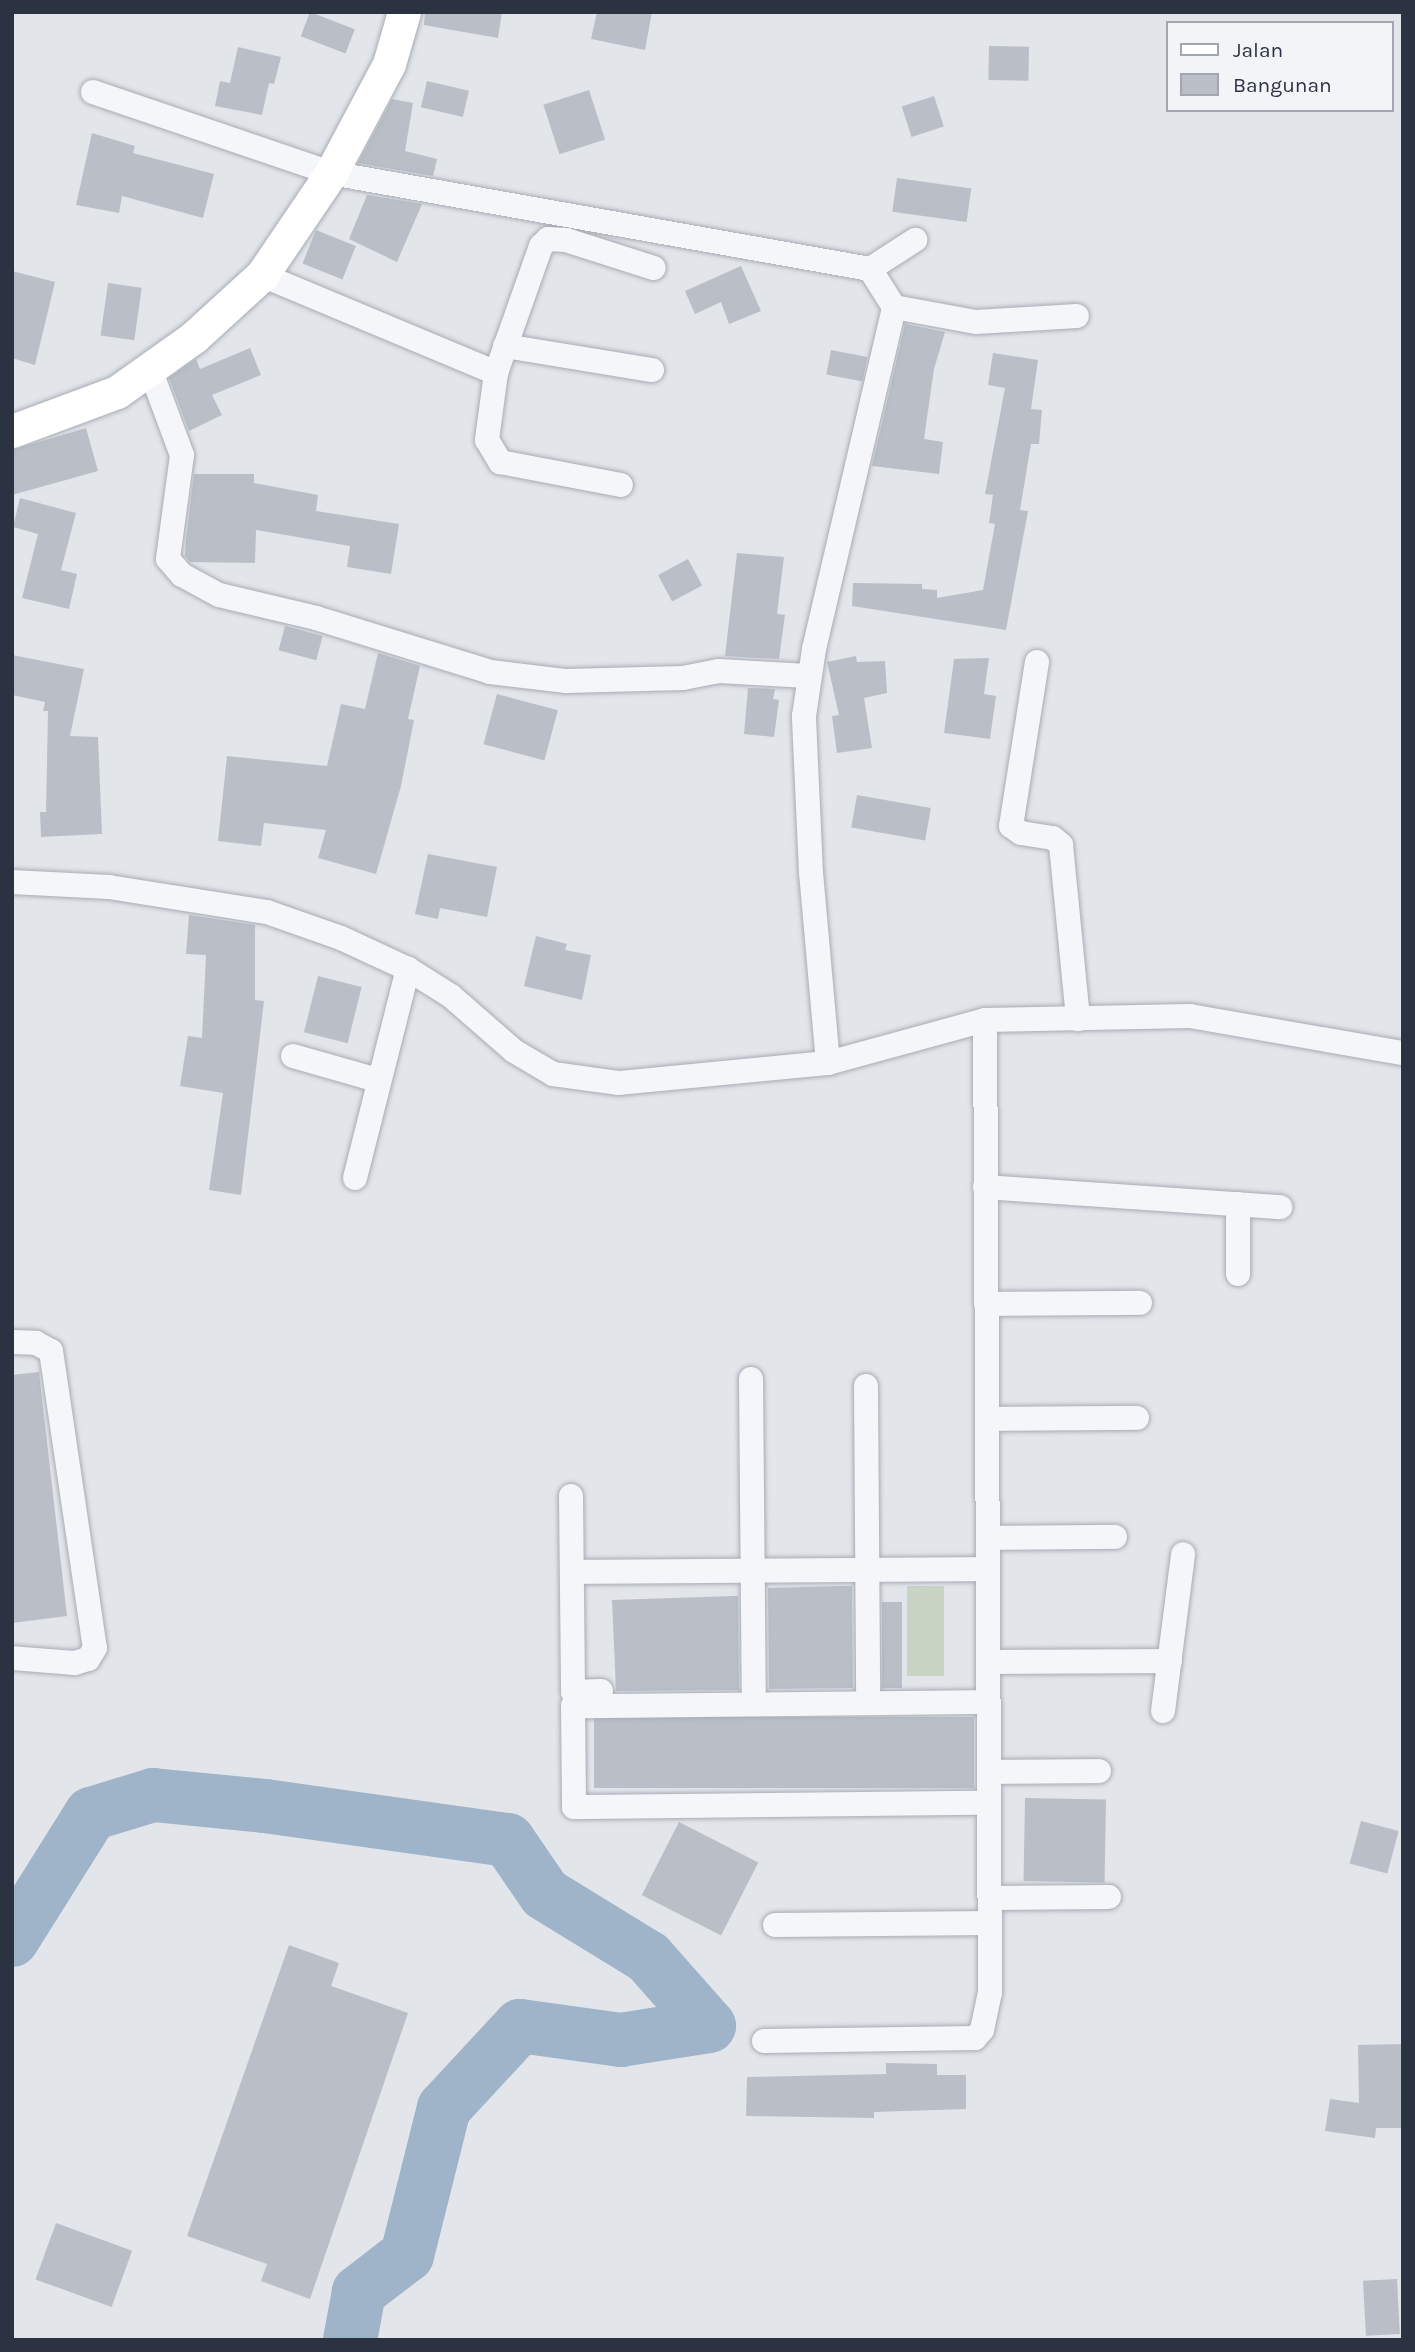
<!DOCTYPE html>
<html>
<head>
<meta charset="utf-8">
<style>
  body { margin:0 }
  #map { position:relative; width:1415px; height:2352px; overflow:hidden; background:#e2e5ea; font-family:Karla,sans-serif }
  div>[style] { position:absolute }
  .green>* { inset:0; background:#c8d4c4; transform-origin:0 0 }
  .river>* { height:54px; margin:-27px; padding:0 27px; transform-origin:27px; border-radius:27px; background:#9fb3c9 }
  .building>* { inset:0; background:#babfc7; transform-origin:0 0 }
  .roads { filter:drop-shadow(0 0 2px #a7acb4) drop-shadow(0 0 2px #a7acb4) }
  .street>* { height:24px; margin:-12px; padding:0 12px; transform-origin:12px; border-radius:12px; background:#f5f6f9 }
  .secondary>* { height:33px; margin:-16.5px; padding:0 16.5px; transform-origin:16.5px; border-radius:16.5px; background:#fff }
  span { translate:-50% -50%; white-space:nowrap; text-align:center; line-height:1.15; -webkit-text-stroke:5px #f2f4f8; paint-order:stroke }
  .frame { position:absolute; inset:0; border:14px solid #2b3342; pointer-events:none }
  .legend { position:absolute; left:1166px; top:21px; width:228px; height:91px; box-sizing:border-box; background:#f2f4f8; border:2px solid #a2a7af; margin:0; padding:9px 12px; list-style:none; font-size:21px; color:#2b3342 }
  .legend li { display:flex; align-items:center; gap:14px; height:35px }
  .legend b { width:35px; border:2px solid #a2a7af }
</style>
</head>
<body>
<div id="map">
  <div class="green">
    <i style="left:907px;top:1586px;width:37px;height:90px"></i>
  </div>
  <div class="river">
    <i style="left:12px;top:1940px;width:149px;rotate:-57.9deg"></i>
    <i style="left:91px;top:1814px;width:65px;rotate:-17deg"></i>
    <i style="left:153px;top:1795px;width:113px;rotate:5.6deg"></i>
    <i style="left:265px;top:1806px;width:245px;rotate:8deg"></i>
    <i style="left:508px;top:1840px;width:65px;rotate:55.6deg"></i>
    <i style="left:545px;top:1894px;width:121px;rotate:31.5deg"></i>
    <i style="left:648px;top:1957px;width:92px;rotate:48.5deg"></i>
    <i style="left:709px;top:2026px;width:89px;rotate:171deg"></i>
    <i style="left:621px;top:2040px;width:102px;rotate:-172.1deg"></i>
    <i style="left:520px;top:2026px;width:112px;rotate:132.8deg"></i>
    <i style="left:444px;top:2108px;width:152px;rotate:104.1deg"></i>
    <i style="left:407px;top:2255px;width:61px;rotate:142.4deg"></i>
    <i style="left:359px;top:2292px;width:49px;rotate:100.6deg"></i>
  </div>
  <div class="building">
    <i style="left:310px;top:12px;width:48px;height:26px;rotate:21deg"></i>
    <i style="clip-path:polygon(425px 12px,502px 12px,498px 38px,424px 25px)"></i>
    <i style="clip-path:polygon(597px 12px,652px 12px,645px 50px,591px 39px)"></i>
    <i style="left:989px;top:46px;width:40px;height:34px;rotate:1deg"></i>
    <i style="clip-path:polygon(238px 47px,281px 57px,274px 84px,269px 83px,262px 115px,215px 106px,220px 81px,230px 83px)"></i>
    <i style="left:427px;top:81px;width:43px;height:27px;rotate:13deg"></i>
    <i style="left:589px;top:90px;width:52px;height:48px;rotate:72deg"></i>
    <i style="left:934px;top:96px;width:32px;height:34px;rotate:72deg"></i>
    <i style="clip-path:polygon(392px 99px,413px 103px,405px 151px,437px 159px,433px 176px,358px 163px)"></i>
    <i style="clip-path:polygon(92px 133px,135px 146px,133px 153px,214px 174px,203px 218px,122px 196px,119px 213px,76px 205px)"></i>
    <i style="left:897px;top:178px;width:75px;height:34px;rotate:8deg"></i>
    <i style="clip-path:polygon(367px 195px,422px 204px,397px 262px,349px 239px)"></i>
    <i style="left:316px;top:230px;width:43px;height:36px;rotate:22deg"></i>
    <i style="clip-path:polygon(741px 266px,761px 311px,729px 324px,721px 302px,695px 314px,685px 291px)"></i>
    <i style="clip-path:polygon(12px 271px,55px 282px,35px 365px,12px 358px)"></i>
    <i style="left:108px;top:283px;width:34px;height:53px;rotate:8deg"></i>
    <i style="clip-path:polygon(905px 324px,945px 332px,934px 369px,924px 439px,943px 442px,939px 474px,872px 466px)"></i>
    <i style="clip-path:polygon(250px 348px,261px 375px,212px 395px,222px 415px,189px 431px,169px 378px,196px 359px,200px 369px)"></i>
    <i style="left:831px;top:350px;width:37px;height:25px;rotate:11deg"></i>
    <i style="clip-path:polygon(993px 353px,1038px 360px,1031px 409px,1042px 410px,1039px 444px,1031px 444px,1020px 510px,1028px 511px,1006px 630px,852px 606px,853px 583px,922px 584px,922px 589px,937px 590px,937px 598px,983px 590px,995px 524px,989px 523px,993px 495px,985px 494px,1005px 388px,988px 385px)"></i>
    <i style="clip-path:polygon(86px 428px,98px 471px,12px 495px,12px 450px)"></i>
    <i style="clip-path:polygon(194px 474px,254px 474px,254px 483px,318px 495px,316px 511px,399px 524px,391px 574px,347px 567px,350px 546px,256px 530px,255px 563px,190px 562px,185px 556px,186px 539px)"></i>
    <i style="clip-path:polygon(20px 498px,76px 513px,61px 570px,77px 574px,69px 609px,22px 598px,38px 534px,13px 527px)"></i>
    <i style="clip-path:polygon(737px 553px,784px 557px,777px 614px,785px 615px,779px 659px,725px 656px)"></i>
    <i style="left:688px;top:559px;width:30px;height:34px;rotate:62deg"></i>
    <i style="left:285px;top:626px;width:39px;height:25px;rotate:15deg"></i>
    <i style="clip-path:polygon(378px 653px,420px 666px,408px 719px,414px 720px,401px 786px,376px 874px,318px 858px,326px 830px,264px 823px,261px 846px,218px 841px,227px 756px,327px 766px,341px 704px,365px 709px)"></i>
    <i style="clip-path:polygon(12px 655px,84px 669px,70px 736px,98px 737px,102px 834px,41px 837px,40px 812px,46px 812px,48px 711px,43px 711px,45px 702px,12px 695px)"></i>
    <i style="clip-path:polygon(856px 656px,857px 662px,885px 661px,887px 693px,864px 698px,872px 748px,837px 753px,832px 716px,839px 715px,827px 662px)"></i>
    <i style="clip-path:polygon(989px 658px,984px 694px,996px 696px,990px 739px,944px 733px,954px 659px)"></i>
    <i style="clip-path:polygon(748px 688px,775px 689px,773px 699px,779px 700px,774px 737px,744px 734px)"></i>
    <i style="left:497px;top:694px;width:63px;height:52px;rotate:15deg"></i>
    <i style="left:857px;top:795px;width:75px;height:33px;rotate:10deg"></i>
    <i style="clip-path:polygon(428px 854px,497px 867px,487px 917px,440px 908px,438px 919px,415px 914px)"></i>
    <i style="clip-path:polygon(189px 915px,255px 925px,255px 1000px,264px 1001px,241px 1195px,209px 1190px,223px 1093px,180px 1086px,188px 1036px,202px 1038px,206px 955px,186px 954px)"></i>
    <i style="clip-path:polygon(536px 936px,567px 944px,565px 950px,591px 955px,582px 1000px,524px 986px)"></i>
    <i style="left:318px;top:976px;width:45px;height:58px;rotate:14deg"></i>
    <i style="clip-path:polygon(39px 1372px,67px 1616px,12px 1623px,12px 1375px)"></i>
    <i style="clip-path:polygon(841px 1586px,852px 1586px,853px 1688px,769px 1689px,768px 1588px)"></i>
    <i style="clip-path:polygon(733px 1596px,738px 1596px,739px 1690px,616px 1691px,612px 1600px)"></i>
    <i style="left:882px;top:1602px;width:20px;height:86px"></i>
    <i style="left:974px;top:1717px;width:71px;height:380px;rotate:90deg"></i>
    <i style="left:1025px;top:1798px;width:81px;height:83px;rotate:1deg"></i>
    <i style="left:1361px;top:1821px;width:39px;height:44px;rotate:15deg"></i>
    <i style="left:679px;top:1822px;width:89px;height:82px;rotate:27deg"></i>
    <i style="clip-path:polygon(289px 1945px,339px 1963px,331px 1986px,408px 2013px,310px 2299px,261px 2281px,267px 2264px,187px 2236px)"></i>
    <i style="clip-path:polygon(1403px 2044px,1403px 2128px,1376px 2128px,1375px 2138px,1325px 2131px,1330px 2099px,1359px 2103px,1358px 2045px)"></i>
    <i style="clip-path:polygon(886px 2063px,937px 2064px,937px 2075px,966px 2075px,966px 2109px,874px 2112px,874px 2118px,746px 2116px,747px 2077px,886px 2074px)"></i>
    <i style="left:56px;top:2223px;width:81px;height:60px;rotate:20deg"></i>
    <i style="left:1397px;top:2279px;width:55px;height:34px;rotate:87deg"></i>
  </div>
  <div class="roads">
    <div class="street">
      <i style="left:93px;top:92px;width:251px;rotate:18.8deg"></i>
      <i style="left:331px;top:173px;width:547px;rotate:10.1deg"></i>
      <i style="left:262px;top:275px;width:254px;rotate:22.7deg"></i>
      <i style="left:496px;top:373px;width:68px;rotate:97.7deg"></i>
      <i style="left:487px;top:440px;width:26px;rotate:59deg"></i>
      <i style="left:500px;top:462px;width:123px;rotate:10.8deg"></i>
      <i style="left:894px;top:307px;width:83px;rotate:10.4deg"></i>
      <i style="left:976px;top:322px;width:101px;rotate:-3.4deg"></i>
      <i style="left:505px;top:346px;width:149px;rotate:9.3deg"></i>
      <i style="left:150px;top:369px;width:92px;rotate:69.6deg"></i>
      <i style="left:182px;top:455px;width:105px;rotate:97.7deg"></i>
      <i style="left:168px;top:559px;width:21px;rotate:49deg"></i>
      <i style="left:182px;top:575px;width:42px;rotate:28.4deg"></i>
      <i style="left:219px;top:595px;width:100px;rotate:13.3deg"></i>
      <i style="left:316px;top:618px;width:182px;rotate:17.2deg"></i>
      <i style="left:490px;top:672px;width:77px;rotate:6.8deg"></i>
      <i style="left:566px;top:681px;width:117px;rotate:-1.5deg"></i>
      <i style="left:683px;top:678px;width:37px;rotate:-11deg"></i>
      <i style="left:719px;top:671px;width:89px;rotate:3.2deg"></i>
      <i style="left:496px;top:373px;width:135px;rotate:-70.5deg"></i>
      <i style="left:541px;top:246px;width:10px;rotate:-45deg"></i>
      <i style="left:548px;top:239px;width:18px;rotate:3deg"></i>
      <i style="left:566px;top:240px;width:92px;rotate:17.7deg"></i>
      <i style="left:1037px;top:662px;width:166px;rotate:99deg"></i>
      <i style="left:1011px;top:826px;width:12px;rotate:35deg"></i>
      <i style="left:1021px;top:833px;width:32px;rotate:9deg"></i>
      <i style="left:1053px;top:838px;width:11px;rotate:41deg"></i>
      <i style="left:1061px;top:845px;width:175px;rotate:84.4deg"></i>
      <i style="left:12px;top:882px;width:97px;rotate:3deg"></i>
      <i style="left:109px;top:887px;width:160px;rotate:9deg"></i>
      <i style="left:267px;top:912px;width:78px;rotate:19.4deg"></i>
      <i style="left:341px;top:938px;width:74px;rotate:24.8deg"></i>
      <i style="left:408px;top:969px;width:51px;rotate:32.1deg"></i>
      <i style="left:451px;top:996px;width:84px;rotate:41.1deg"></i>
      <i style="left:514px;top:1051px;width:45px;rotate:30.5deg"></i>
      <i style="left:553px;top:1074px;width:67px;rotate:7.8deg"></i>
      <i style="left:619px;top:1083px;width:210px;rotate:-5.5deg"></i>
      <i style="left:828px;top:1063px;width:163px;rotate:-15.3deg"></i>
      <i style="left:985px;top:1020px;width:205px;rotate:-1.1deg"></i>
      <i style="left:1190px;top:1016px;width:216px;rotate:9.9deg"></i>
      <i style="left:293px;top:1056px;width:87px;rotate:15.9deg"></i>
      <i style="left:828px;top:1063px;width:191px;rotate:-95.1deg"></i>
      <i style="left:811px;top:873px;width:157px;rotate:-92.6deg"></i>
      <i style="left:804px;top:716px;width:68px;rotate:-81.5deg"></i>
      <i style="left:814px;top:649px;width:351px;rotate:-76.8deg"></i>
      <i style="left:894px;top:307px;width:45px;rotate:-122.3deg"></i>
      <i style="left:870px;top:269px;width:54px;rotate:-32.8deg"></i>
      <i style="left:355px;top:1178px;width:216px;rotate:-75.8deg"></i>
      <i style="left:985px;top:1187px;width:296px;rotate:3.9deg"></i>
      <i style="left:1238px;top:1274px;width:70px;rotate:-90deg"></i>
      <i style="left:986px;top:1304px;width:154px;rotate:-0.4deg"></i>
      <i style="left:12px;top:1342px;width:24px;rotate:2deg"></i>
      <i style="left:36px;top:1343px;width:17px;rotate:28deg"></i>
      <i style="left:51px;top:1351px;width:300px;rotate:81.6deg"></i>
      <i style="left:95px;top:1648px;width:13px;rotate:122deg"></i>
      <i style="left:88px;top:1659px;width:14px;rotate:163deg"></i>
      <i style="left:75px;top:1663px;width:63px;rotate:-175.5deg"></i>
      <i style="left:751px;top:1379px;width:325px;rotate:89.5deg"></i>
      <i style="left:866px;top:1386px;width:317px;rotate:89.6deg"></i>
      <i style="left:987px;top:1419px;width:150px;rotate:-0.4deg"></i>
      <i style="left:571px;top:1496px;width:196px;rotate:89.4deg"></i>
      <i style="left:573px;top:1692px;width:28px;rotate:-2deg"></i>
      <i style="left:988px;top:1538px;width:127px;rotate:-0.5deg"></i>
      <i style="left:572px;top:1572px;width:416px;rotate:-0.4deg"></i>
      <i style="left:988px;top:1662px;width:182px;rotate:-0.3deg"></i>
      <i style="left:988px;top:1702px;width:415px;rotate:179.4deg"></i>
      <i style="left:573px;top:1706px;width:101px;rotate:89.4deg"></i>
      <i style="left:574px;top:1807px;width:415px;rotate:-0.6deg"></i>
      <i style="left:1163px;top:1711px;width:158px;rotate:-82.7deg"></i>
      <i style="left:989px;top:1772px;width:110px;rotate:-0.5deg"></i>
      <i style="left:990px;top:1898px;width:119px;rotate:-0.5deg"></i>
      <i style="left:775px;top:1925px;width:215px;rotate:-0.5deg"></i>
      <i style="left:764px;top:2041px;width:211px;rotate:-0.8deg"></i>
      <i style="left:975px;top:2038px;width:11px;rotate:-49deg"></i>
      <i style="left:982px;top:2030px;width:38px;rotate:-78deg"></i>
      <i style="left:990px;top:1993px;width:973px;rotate:-90.29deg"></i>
    </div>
    <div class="secondary">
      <i style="left:12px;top:431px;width:112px;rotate:-20.4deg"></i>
      <i style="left:117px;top:392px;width:95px;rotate:-35.5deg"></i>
      <i style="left:194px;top:337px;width:92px;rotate:-42.4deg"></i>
      <i style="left:262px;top:275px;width:123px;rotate:-55.9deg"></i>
      <i style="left:331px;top:173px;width:123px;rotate:-62deg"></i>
      <i style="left:389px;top:64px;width:54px;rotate:-73.9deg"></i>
    </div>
  </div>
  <div class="frame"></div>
  <ul class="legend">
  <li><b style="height:9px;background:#fff"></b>Jalan</li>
  <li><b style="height:19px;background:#babfc7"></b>Bangunan</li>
  </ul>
</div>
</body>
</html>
